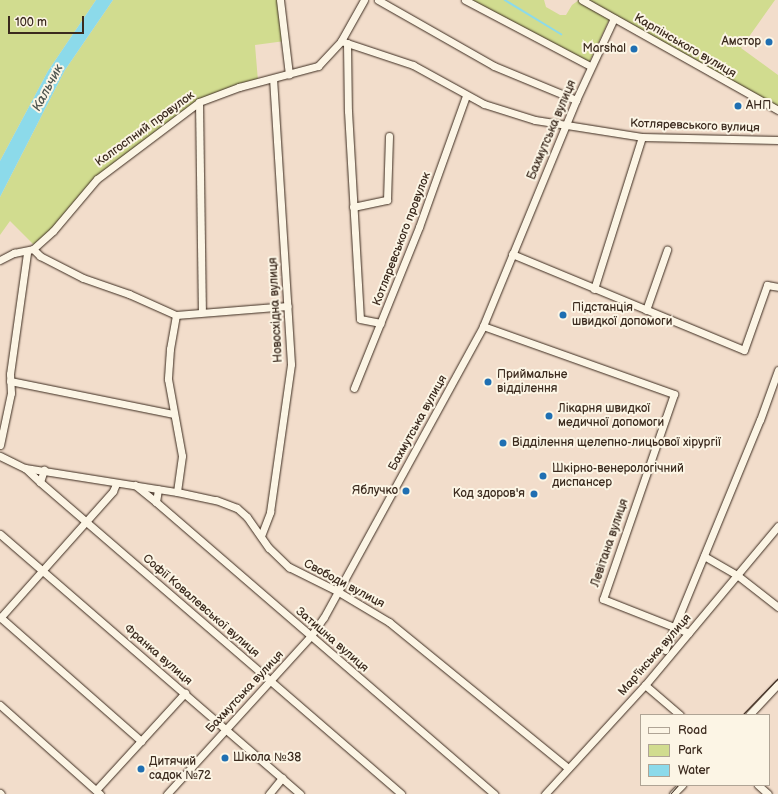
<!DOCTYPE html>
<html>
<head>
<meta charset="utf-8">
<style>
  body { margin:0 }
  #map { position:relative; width:778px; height:794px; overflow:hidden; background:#f2ddcb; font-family:"Balsamiq Sans",sans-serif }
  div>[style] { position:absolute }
  .green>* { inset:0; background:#d1dc8f }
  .water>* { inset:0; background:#8cdaea }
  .stream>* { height:1.5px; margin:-0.75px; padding:0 0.75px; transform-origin:0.75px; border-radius:0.75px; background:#8cdaea }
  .roads { filter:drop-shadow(0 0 1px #3b2a1e) drop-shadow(0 0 1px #3b2a1e) }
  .minor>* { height:7px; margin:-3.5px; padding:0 3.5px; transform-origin:3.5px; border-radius:3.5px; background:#fcf5e5 }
  .tram>* { height:1px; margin:-0.5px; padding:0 0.5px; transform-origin:0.5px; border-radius:0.5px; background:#3b2a1e }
  .dots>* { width:11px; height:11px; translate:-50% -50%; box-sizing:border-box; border:2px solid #fcf5e5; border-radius:50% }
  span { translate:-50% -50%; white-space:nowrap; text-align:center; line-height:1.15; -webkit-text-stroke:4px #fcf5e5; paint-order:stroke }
  .poi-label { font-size:12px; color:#3b2a1e }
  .right { translate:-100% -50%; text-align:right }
  .left { translate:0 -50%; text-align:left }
  .street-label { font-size:12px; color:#3b2a1e }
  .water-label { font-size:13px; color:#4f5651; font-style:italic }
  .legend { position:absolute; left:640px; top:714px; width:130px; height:72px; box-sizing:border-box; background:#fcf5e5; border:1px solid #afa495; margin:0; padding:5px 7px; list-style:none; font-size:12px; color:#3b2a1e }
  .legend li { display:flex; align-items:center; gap:8px; height:20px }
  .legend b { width:20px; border:1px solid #afa495 }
  .scale { position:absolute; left:8px; top:16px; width:76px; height:18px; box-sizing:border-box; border:2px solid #3b2a1e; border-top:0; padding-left:5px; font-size:12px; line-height:14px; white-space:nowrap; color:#3b2a1e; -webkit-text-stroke:3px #fcf5e5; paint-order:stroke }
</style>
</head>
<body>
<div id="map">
  <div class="green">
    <i style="clip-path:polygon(0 0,96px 0,48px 71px,0 161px)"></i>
    <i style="clip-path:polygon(113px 0,280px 0,285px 41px,255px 45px,258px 81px,211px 96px,115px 163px,36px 247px,10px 221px,0 235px,0 197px,65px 70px)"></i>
    <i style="clip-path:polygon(465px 0,544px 0,546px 7px,560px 15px,566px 15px,572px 5px,579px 0,610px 18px,588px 65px)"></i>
    <i style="clip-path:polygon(587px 0,775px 0,741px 48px,778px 75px,778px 107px)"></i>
  </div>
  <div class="water">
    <i style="clip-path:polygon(96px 0,113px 0,65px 70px,0 197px,0 161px,48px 71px)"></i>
  </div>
  <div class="stream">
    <i style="left:505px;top:0;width:66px;rotate:31.3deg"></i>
  </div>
  <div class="roads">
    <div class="minor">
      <i style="left:280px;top:0;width:75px;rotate:83.1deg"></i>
      <i style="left:378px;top:0;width:133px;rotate:29.6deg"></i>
      <i style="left:494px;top:66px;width:89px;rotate:22.5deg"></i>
      <i style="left:465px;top:0;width:141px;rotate:27.8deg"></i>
      <i style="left:582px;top:0;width:225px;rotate:29.3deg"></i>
      <i style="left:341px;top:41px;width:76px;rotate:18.4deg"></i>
      <i style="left:413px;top:65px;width:81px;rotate:28.8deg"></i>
      <i style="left:484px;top:104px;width:53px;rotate:17.4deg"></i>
      <i style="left:535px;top:120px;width:108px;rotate:9deg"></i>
      <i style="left:642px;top:137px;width:136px;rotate:1.3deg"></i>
      <i style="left:347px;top:43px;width:68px;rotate:89.2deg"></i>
      <i style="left:348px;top:111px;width:208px;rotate:86.7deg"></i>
      <i style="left:360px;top:319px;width:21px;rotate:11deg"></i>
      <i style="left:199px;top:102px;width:210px;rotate:89.2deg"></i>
      <i style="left:353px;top:207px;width:35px;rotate:-12deg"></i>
      <i style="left:387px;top:200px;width:64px;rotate:-88.2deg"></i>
      <i style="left:33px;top:249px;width:10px;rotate:45deg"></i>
      <i style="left:40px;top:256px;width:48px;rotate:27.1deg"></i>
      <i style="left:83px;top:278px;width:49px;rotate:19.2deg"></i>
      <i style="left:129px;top:294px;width:51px;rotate:24.1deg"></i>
      <i style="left:176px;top:315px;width:112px;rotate:-4.6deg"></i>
      <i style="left:512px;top:254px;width:251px;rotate:22.5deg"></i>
      <i style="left:744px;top:350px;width:69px;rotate:-70.5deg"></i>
      <i style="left:767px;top:285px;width:11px;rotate:10deg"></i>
      <i style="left:0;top:260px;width:16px;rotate:-27deg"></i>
      <i style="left:14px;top:253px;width:19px;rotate:-12deg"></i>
      <i style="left:33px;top:249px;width:27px;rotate:-42deg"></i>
      <i style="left:53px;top:231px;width:68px;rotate:-49.8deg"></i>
      <i style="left:97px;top:179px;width:128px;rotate:-37deg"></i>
      <i style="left:199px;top:102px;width:43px;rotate:-20.6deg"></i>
      <i style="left:239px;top:87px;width:82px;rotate:-14.9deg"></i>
      <i style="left:318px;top:66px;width:34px;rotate:-47deg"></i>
      <i style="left:341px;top:41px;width:47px;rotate:-60.7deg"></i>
      <i style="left:594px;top:289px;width:159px;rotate:-72.5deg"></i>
      <i style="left:646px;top:310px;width:64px;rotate:-70.7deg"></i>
      <i style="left:176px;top:315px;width:35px;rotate:100deg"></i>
      <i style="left:170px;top:349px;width:30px;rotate:94deg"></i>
      <i style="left:168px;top:379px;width:78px;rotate:79.7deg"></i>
      <i style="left:182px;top:456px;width:36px;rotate:98deg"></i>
      <i style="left:483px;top:326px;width:203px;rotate:19.6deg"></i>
      <i style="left:674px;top:394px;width:217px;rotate:109.1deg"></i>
      <i style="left:603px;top:599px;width:92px;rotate:21.6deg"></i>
      <i style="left:10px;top:381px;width:166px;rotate:11.4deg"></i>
      <i style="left:354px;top:388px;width:174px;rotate:-68deg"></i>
      <i style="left:419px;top:227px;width:139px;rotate:-70.3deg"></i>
      <i style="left:0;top:445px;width:53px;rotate:-78.1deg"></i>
      <i style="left:11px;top:393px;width:19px;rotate:-93deg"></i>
      <i style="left:10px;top:374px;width:122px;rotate:-82deg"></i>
      <i style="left:0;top:456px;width:28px;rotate:26deg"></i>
      <i style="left:25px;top:468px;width:21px;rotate:43deg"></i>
      <i style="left:40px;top:482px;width:13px;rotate:-72deg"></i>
      <i style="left:25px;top:468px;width:154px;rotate:9deg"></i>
      <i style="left:177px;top:492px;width:40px;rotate:12deg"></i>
      <i style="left:216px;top:500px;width:22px;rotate:21deg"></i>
      <i style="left:237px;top:508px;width:13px;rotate:42deg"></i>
      <i style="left:247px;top:517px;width:38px;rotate:55deg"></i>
      <i style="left:269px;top:548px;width:28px;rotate:44deg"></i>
      <i style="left:289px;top:567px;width:54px;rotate:26.6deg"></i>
      <i style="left:337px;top:591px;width:61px;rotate:30.8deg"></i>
      <i style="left:389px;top:622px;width:231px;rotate:39.2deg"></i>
      <i style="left:40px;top:482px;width:477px;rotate:40.8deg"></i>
      <i style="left:135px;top:485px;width:27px;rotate:39deg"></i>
      <i style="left:156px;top:502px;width:13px;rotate:-81deg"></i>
      <i style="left:156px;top:502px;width:447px;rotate:40.8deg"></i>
      <i style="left:0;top:534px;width:397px;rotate:40.9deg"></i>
      <i style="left:261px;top:536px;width:26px;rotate:-69deg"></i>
      <i style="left:270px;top:512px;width:149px;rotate:-81.9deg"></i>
      <i style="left:291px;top:364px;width:285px;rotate:-93.6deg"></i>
      <i style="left:704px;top:556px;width:38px;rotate:30deg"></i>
      <i style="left:737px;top:575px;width:52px;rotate:38deg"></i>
      <i style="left:0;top:617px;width:188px;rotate:41.3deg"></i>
      <i style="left:0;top:618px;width:170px;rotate:-48.3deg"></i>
      <i style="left:113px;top:491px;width:8px;rotate:-67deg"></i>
      <i style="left:665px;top:650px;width:249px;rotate:-67.6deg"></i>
      <i style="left:760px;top:420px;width:53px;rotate:-70.2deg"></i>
      <i style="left:645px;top:685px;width:46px;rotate:40.6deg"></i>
      <i style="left:0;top:705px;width:134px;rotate:41.7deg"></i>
      <i style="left:749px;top:715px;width:42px;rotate:-46.9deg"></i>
      <i style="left:758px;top:785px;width:13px;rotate:42deg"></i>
      <i style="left:96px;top:790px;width:132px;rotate:-47.5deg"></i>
      <i style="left:0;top:793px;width:1px;rotate:45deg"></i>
      <i style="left:167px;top:794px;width:212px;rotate:-47.7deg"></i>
      <i style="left:310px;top:637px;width:24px;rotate:-55deg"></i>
      <i style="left:324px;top:617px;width:332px;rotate:-61.3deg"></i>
      <i style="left:483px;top:326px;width:244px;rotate:-67.6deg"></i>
      <i style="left:576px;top:100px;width:90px;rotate:-65.1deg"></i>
      <i style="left:269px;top:794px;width:21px;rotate:-51deg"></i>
      <i style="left:545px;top:794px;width:148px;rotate:-47.5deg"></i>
      <i style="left:645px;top:685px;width:207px;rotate:-50.1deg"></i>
      <i style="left:673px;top:794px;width:13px;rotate:-45deg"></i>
    </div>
  </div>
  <div class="tram">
    <i style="left:742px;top:715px;width:52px;rotate:-45.8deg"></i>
    <i style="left:670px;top:794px;width:12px;rotate:-48deg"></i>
  </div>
  <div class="dots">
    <i style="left:769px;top:42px;background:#1f6fb2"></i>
    <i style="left:634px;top:49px;background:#1f6fb2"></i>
    <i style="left:738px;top:106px;background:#1f6fb2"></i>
    <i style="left:563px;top:315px;background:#1f6fb2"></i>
    <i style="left:488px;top:382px;background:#1f6fb2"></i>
    <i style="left:549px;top:416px;background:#1f6fb2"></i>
    <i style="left:503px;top:443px;background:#1f6fb2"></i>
    <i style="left:543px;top:476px;background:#1f6fb2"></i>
    <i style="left:406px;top:491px;background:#1f6fb2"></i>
    <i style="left:534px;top:494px;background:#1f6fb2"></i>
    <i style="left:225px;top:758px;background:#1f6fb2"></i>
    <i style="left:141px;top:769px;background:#1f6fb2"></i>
  </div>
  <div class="poi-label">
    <span class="right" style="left:761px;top:42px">Амстор</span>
    <span class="right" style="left:626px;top:49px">Marshal</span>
    <span class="left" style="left:746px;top:106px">АНП</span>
    <span class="left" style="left:572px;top:315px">Підстанція<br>швидкої допомоги</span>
    <span class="left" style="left:497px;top:382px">Приймальне<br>відділення</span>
    <span class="left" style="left:558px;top:416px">Лікарня швидкої<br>медичної допомоги</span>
    <span class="left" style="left:512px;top:443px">Відділення щелепно-лицьової хірургії</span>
    <span class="left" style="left:552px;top:476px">Шкірно-венерологічний<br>диспансер</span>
    <span class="right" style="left:398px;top:491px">Яблучко</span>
    <span class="right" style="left:525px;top:494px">Код здоров'я</span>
    <span class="left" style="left:233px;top:758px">Школа №38</span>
    <span class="left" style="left:149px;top:769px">Дитячий<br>садок №72</span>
  </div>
  <div class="street-label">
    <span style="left:685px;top:46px;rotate:30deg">Карпінського вулиця</span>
    <span style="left:695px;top:126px;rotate:2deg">Котляревського вулиця</span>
    <span style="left:145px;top:129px;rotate:-36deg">Колгоспний провулок</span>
    <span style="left:552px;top:130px;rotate:-67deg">Бахмутська вулиця</span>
    <span style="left:402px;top:239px;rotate:-69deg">Котляревського провулок</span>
    <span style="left:276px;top:310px;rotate:-93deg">Новосхідна вулиця</span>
    <span style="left:418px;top:423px;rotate:-61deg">Бахмутська вулиця</span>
    <span style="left:610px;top:543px;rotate:-71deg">Левітана вулиця</span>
    <span style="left:344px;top:584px;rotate:28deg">Свободи вулиця</span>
    <span style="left:201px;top:606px;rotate:41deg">Софії Ковалевської вулиця</span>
    <span style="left:332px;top:640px;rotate:41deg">Затишна вулиця</span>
    <span style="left:158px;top:655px;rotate:41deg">Франка вулиця</span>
    <span style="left:655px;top:655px;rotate:-49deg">Мар'їнська вулиця</span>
    <span style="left:245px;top:692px;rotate:-47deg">Бахмутська вулиця</span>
  </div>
  <div class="water-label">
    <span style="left:48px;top:88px;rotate:-62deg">Кальчик</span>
  </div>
  <ul class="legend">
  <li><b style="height:5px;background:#fcf5e5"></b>Road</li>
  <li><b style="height:11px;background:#d1dc8f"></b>Park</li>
  <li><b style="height:11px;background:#8cdaea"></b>Water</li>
  </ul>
  <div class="scale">100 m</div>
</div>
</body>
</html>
